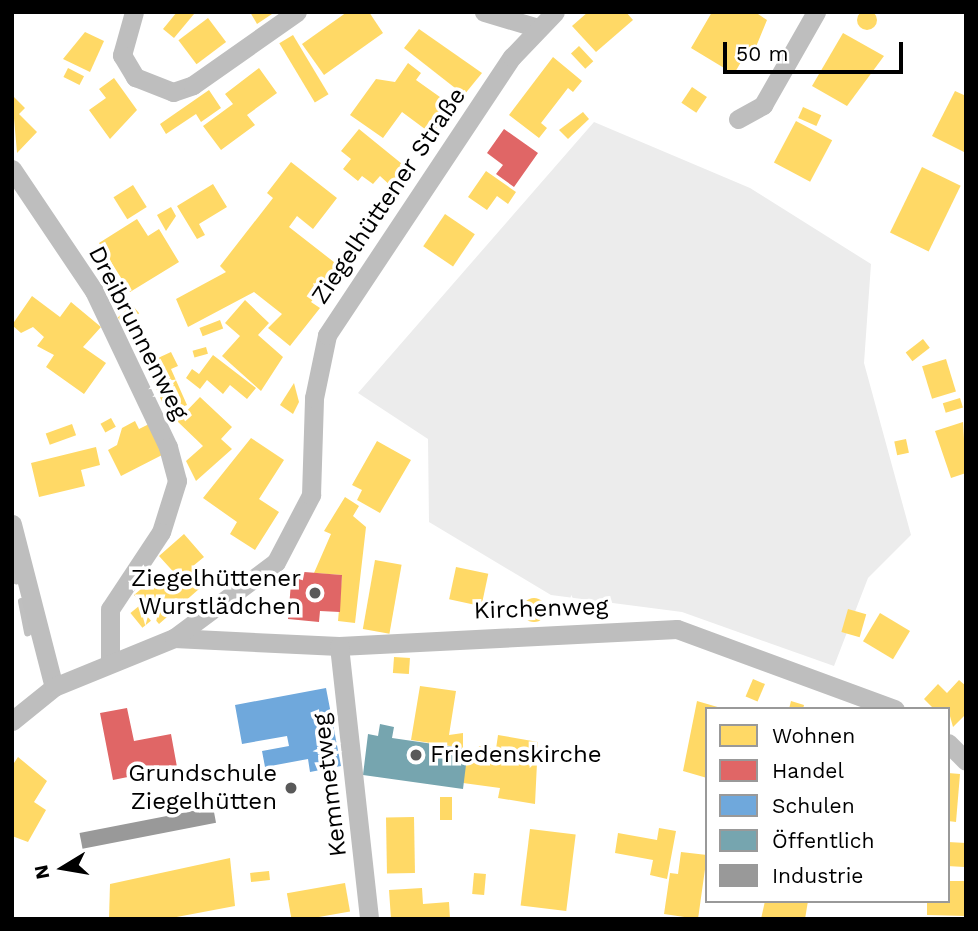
<!DOCTYPE html>
<html>
<head>
<meta charset="utf-8">
<style>
  body { margin:0 }
  #map { position:relative; width:978px; height:931px; overflow:hidden; background:#fff; font-family:"Work Sans",sans-serif }
  div>[style] { position:absolute }
  .green>* { inset:0; background:#ececec }
  .homes>* { inset:0; background:#ffd966; transform-origin:0 0 }
  .round { border-radius:50% }
  .shops>* { inset:0; background:#e06666 }
  .schools>* { inset:0; background:#6fa8dc }
  .public>* { inset:0; background:#76a5af }
  .industry>* { inset:0; background:#999; transform-origin:0 0 }
  .stream>* { height:7px; margin:-3.5px; padding:0 3.5px; transform-origin:3.5px; border-radius:3.5px; background:#bfbfbf }
  .minor>* { height:19px; margin:-9.5px; padding:0 9.5px; transform-origin:9.5px; border-radius:9.5px; background:#bebebe }
  .dots>* { width:19px; height:19px; translate:-50% -50%; box-sizing:border-box; border:4px solid #fff; border-radius:50% }
  span { translate:-50% -50%; white-space:nowrap; text-align:center; line-height:1.15; -webkit-text-stroke:7px #fff; paint-order:stroke }
  .street-label { font-size:24px; color:#000 }
  .poi-label { font-size:24px; color:#000 }
  .right { translate:-100% -50%; text-align:right }
  .left { translate:0 -50%; text-align:left }
  .frame { position:absolute; inset:0; border:14px solid #000; pointer-events:none }
  .legend { position:absolute; left:705px; top:707px; width:245px; height:196px; box-sizing:border-box; background:#fff; border:2px solid #999; margin:0; padding:9px 12px; list-style:none; font-size:21px; color:#000 }
  .legend li { display:flex; align-items:center; gap:14px; height:35px }
  .legend b { width:35px; border:2px solid #999 }
  .north { position:absolute; left:28px; top:833px; width:70px; height:70px; -webkit-text-stroke:5px #fff; paint-order:stroke; rotate:259deg; font-size:19px; font-weight:700; line-height:28px; text-align:center; color:#000 }
  .north::after { content:''; display:block; margin:auto; width:24px; height:32px; background:#000; clip-path:polygon(50% 0,100% 100%,50% 72%,0 100%) }
  .scale { position:absolute; left:723px; top:42px; width:180px; height:32px; box-sizing:border-box; border:4px solid #000; border-top:0; padding-left:9px; font-size:21px; line-height:24px; white-space:nowrap; color:#000; -webkit-text-stroke:5px #fff; paint-order:stroke }
</style>
</head>
<body>
<div id="map">
  <div class="green">
    <i style="clip-path:polygon(594px 122px,750px 188px,871px 264px,864px 363px,911px 535px,868px 578px,834px 666px,682px 612px,551px 595px,429px 522px,428px 439px,358px 393px)"></i>
  </div>
  <div class="homes">
    <i class="round" style="left:857px;top:10px;width:20px;height:20px"></i>
    <i style="clip-path:polygon(177px 12px,194px 14px,174px 38px,163px 29px)"></i>
    <i style="clip-path:polygon(250px 12px,275px 12px,257px 24px)"></i>
    <i style="clip-path:polygon(347px 12px,369px 12px,383px 33px,324px 75px,302px 44px)"></i>
    <i style="clip-path:polygon(588px 12px,626px 12px,633px 20px,596px 52px,572px 26px)"></i>
    <i style="clip-path:polygon(712px 12px,755px 12px,767px 20px,751px 59px,745px 55px,734px 74px,691px 48px)"></i>
    <i style="left:208px;top:18px;width:30px;height:37px;rotate:53deg"></i>
    <i style="clip-path:polygon(419px 29px,482px 73px,464px 95px,404px 48px)"></i>
    <i style="clip-path:polygon(85px 32px,104px 41px,90px 72px,63px 59px)"></i>
    <i style="clip-path:polygon(843px 33px,884px 56px,847px 106px,812px 86px)"></i>
    <i style="left:293px;top:35px;width:69px;height:16px;rotate:59deg"></i>
    <i style="left:579px;top:46px;width:21px;height:11px;rotate:47deg"></i>
    <i style="clip-path:polygon(553px 57px,582px 81px,573px 92px,568px 88px,541px 123px,547px 128px,539px 138px,509px 115px)"></i>
    <i style="clip-path:polygon(408px 63px,421px 73px,416px 80px,454px 107px,433px 135px,402px 112px,383px 138px,350px 115px,376px 79px,395px 82px)"></i>
    <i style="left:68px;top:68px;width:18px;height:10px;rotate:27deg"></i>
    <i style="clip-path:polygon(259px 68px,277px 93px,247px 115px,255px 125px,221px 150px,203px 126px,233px 104px,225px 94px)"></i>
    <i style="clip-path:polygon(114px 78px,137px 110px,110px 139px,89px 110px,106px 98px,99px 89px)"></i>
    <i style="left:692px;top:87px;width:18px;height:19px;rotate:34deg"></i>
    <i style="clip-path:polygon(209px 90px,221px 108px,201px 122px,196px 114px,166px 134px,160px 124px)"></i>
    <i style="clip-path:polygon(955px 91px,966px 96px,966px 153px,932px 136px)"></i>
    <i style="clip-path:polygon(12px 95px,25px 108px,19px 114px,37px 132px,17px 153px)"></i>
    <i style="left:803px;top:107px;width:20px;height:12px;rotate:24deg"></i>
    <i style="clip-path:polygon(583px 112px,589px 119px,568px 139px,559px 130px)"></i>
    <i style="left:796px;top:121px;width:41px;height:47px;rotate:28deg"></i>
    <i style="clip-path:polygon(359px 129px,407px 168px,392px 187px,380px 176px,373px 184px,362px 176px,358px 181px,343px 169px,351px 159px,341px 151px)"></i>
    <i style="clip-path:polygon(291px 162px,337px 198px,313px 229px,297px 216px,289px 227px,339px 266px,311px 302px,320px 308px,290px 346px,268px 328px,282px 314px,254px 292px,188px 327px,176px 299px,226px 272px,220px 266px,273px 198px,267px 193px)"></i>
    <i style="left:922px;top:167px;width:43px;height:73px;rotate:26deg"></i>
    <i style="clip-path:polygon(486px 171px,516px 192px,508px 204px,497px 196px,487px 210px,468px 197px)"></i>
    <i style="clip-path:polygon(213px 184px,227px 207px,199px 224px,205px 235px,197px 239px,177px 206px)"></i>
    <i style="left:133px;top:185px;width:26px;height:23px;rotate:58deg"></i>
    <i style="clip-path:polygon(171px 207px,176px 216px,166px 231px,157px 215px)"></i>
    <i style="left:445px;top:214px;width:36px;height:39px;rotate:34deg"></i>
    <i style="clip-path:polygon(137px 219px,148px 236px,159px 229px,179px 262px,130px 292px,99px 243px)"></i>
    <i style="clip-path:polygon(32px 296px,60px 317px,71px 302px,101px 327px,83px 347px,106px 363px,84px 394px,46px 367px,54px 355px,37px 346px,44px 337px,33px 327px,21px 333px,12px 325px)"></i>
    <i style="clip-path:polygon(245px 300px,269px 323px,258px 335px,283px 357px,261px 391px,222px 356px,240px 336px,225px 323px)"></i>
    <i style="left:132px;top:305px;width:11px;height:19px;rotate:49deg"></i>
    <i style="left:220px;top:320px;width:9px;height:22px;rotate:69deg"></i>
    <i style="left:923px;top:339px;width:11px;height:22px;rotate:52deg"></i>
    <i style="left:206px;top:347px;width:7px;height:14px;rotate:74deg"></i>
    <i style="clip-path:polygon(171px 352px,178px 366px,171px 369px,187px 405px,167px 413px,145px 364px)"></i>
    <i style="clip-path:polygon(213px 355px,256px 388px,247px 399px,230px 385px,223px 394px,207px 380px,200px 389px,186px 378px,192px 369px,199px 374px)"></i>
    <i style="left:946px;top:359px;width:34px;height:25px;rotate:73deg"></i>
    <i style="clip-path:polygon(294px 383px,299px 402px,293px 414px,280px 405px)"></i>
    <i style="clip-path:polygon(200px 397px,232px 427px,221px 439px,232px 449px,196px 481px,186px 461px,203px 446px,177px 421px)"></i>
    <i style="left:960px;top:398px;width:10px;height:18px;rotate:73deg"></i>
    <i style="left:111px;top:418px;width:10px;height:12px;rotate:61deg"></i>
    <i style="clip-path:polygon(135px 421px,139px 429px,149px 424px,164px 454px,121px 476px,108px 450px,117px 445px,122px 428px)"></i>
    <i style="clip-path:polygon(963px 422px,966px 473px,951px 478px,935px 431px)"></i>
    <i style="left:72px;top:424px;width:12px;height:28px;rotate:70deg"></i>
    <i style="clip-path:polygon(251px 438px,284px 460px,259px 499px,279px 512px,255px 550px,230px 534px,237px 522px,203px 498px)"></i>
    <i style="left:906px;top:439px;width:14px;height:12px;rotate:78deg"></i>
    <i style="clip-path:polygon(377px 441px,411px 460px,380px 513px,357px 500px,362px 490px,352px 485px)"></i>
    <i style="clip-path:polygon(96px 447px,100px 465px,81px 470px,85px 486px,39px 497px,31px 463px)"></i>
    <i style="clip-path:polygon(345px 497px,359px 506px,353px 516px,366px 527px,355px 623px,338px 621px,342px 575px,314px 573px,331px 534px,324px 531px)"></i>
    <i style="clip-path:polygon(184px 534px,204px 557px,193px 566px,207px 582px,159px 624px,134px 595px,161px 572px,172px 584px,179px 578px,159px 556px)"></i>
    <i style="left:375px;top:560px;width:27px;height:70px;rotate:10deg"></i>
    <i style="left:456px;top:567px;width:33px;height:33px;rotate:12deg"></i>
    <i class="round" style="left:522px;top:598px;width:24px;height:24px"></i>
    <i style="left:139px;top:606px;width:19px;height:11px;rotate:51deg"></i>
    <i style="left:848px;top:609px;width:19px;height:24px;rotate:16deg"></i>
    <i style="left:880px;top:613px;width:35px;height:33px;rotate:31deg"></i>
    <i style="left:394px;top:657px;width:16px;height:16px;rotate:4deg"></i>
    <i style="left:753px;top:679px;width:13px;height:19px;rotate:23deg"></i>
    <i style="clip-path:polygon(959px 680px,966px 686px,966px 714px,953px 727px,948px 709px,934px 709px,924px 699px,938px 684px,947px 693px)"></i>
    <i style="clip-path:polygon(420px 686px,456px 691px,449px 735px,463px 733px,463px 748px,411px 740px)"></i>
    <i style="clip-path:polygon(697px 701px,721px 708px,707px 709px,707px 778px,683px 771px)"></i>
    <i style="clip-path:polygon(791px 701px,804px 705px,803px 709px,789px 709px)"></i>
    <i style="clip-path:polygon(498px 735px,538px 742px,535px 804px,498px 798px,500px 788px,463px 783px,466px 761px,477px 762px,479px 746px,496px 749px)"></i>
    <i style="clip-path:polygon(18px 757px,47px 781px,34px 802px,46px 810px,28px 842px,12px 836px,12px 766px)"></i>
    <i style="clip-path:polygon(948px 773px,960px 774px,956px 822px,948px 821px)"></i>
    <i style="left:440px;top:797px;width:12px;height:23px"></i>
    <i style="left:414px;top:817px;width:56px;height:28px;rotate:89deg"></i>
    <i style="clip-path:polygon(659px 828px,676px 831px,667px 879px,650px 875px,653px 860px,615px 853px,618px 833px,657px 840px)"></i>
    <i style="left:530px;top:829px;width:46px;height:77px;rotate:7deg"></i>
    <i style="left:948px;top:842px;width:18px;height:24px;rotate:3deg"></i>
    <i style="clip-path:polygon(681px 852px,707px 855px,698px 919px,664px 914px,670px 873px,678px 874px)"></i>
    <i style="clip-path:polygon(230px 858px,235px 906px,166px 919px,109px 919px,110px 884px)"></i>
    <i style="left:269px;top:871px;width:9px;height:19px;rotate:84deg"></i>
    <i style="left:474px;top:873px;width:12px;height:21px;rotate:5deg"></i>
    <i style="clip-path:polygon(948px 881px,966px 881px,966px 916px,927px 915px,927px 901px,948px 901px)"></i>
    <i style="left:345px;top:883px;width:29px;height:59px;rotate:80deg"></i>
    <i style="clip-path:polygon(422px 888px,423px 904px,449px 902px,450px 919px,391px 919px,389px 890px)"></i>
    <i style="clip-path:polygon(765px 901px,808px 901px,805px 919px,761px 919px)"></i>
  </div>
  <div class="shops">
    <i style="clip-path:polygon(504px 129px,538px 153px,514px 187px,496px 174px,503px 165px,487px 153px)"></i>
    <i style="clip-path:polygon(292px 571px,342px 575px,340px 612px,320px 611px,319px 622px,288px 619px)"></i>
    <i style="clip-path:polygon(127px 708px,134px 741px,171px 734px,177px 767px,113px 780px,100px 713px)"></i>
  </div>
  <div class="schools">
    <i style="clip-path:polygon(326px 688px,341px 766px,310px 772px,308px 759px,265px 767px,262px 751px,289px 746px,287px 736px,242px 744px,235px 705px)"></i>
  </div>
  <div class="public">
    <i style="clip-path:polygon(380px 724px,394px 727px,392px 738px,468px 749px,463px 789px,363px 775px,368px 734px,378px 736px)"></i>
  </div>
  <div class="industry">
    <i style="left:213px;top:807px;width:16px;height:136px;rotate:79deg"></i>
  </div>
  <div class="stream">
    <i style="left:12px;top:566px;width:15px;rotate:74deg"></i>
    <i style="left:21px;top:601px;width:32px;rotate:79deg"></i>
  </div>
  <div class="minor">
    <i style="left:134px;top:12px;width:45px;rotate:105.6deg"></i>
    <i style="left:122px;top:55px;width:26px;rotate:59deg"></i>
    <i style="left:135px;top:77px;width:41px;rotate:21.5deg"></i>
    <i style="left:173px;top:92px;width:21px;rotate:-19deg"></i>
    <i style="left:193px;top:85px;width:127px;rotate:-35.1deg"></i>
    <i style="left:484px;top:12px;width:56px;rotate:16.5deg"></i>
    <i style="left:738px;top:119px;width:29px;rotate:-29deg"></i>
    <i style="left:763px;top:105px;width:107px;rotate:-60.3deg"></i>
    <i style="left:12px;top:169px;width:147px;rotate:56.1deg"></i>
    <i style="left:94px;top:291px;width:173px;rotate:64.6deg"></i>
    <i style="left:168px;top:447px;width:35px;rotate:75deg"></i>
    <i style="left:177px;top:481px;width:53px;rotate:107.4deg"></i>
    <i style="left:161px;top:532px;width:92px;rotate:123.5deg"></i>
    <i style="left:110px;top:609px;width:51px;rotate:90deg"></i>
    <i style="left:12px;top:524px;width:168px;rotate:75.6deg"></i>
    <i style="left:174px;top:638px;width:165px;rotate:2.8deg"></i>
    <i style="left:339px;top:646px;width:338px;rotate:-2.9deg"></i>
    <i style="left:677px;top:629px;width:232px;rotate:20.2deg"></i>
    <i style="left:339px;top:646px;width:275px;rotate:83.7deg"></i>
    <i style="left:12px;top:721px;width:54px;rotate:-39deg"></i>
    <i style="left:54px;top:687px;width:130px;rotate:-22.2deg"></i>
    <i style="left:174px;top:638px;width:127px;rotate:-36.7deg"></i>
    <i style="left:276px;top:562px;width:76px;rotate:-62.4deg"></i>
    <i style="left:311px;top:495px;width:97px;rotate:-88.2deg"></i>
    <i style="left:314px;top:398px;width:64px;rotate:-78.3deg"></i>
    <i style="left:327px;top:335px;width:334px;rotate:-56.4deg"></i>
    <i style="left:512px;top:57px;width:62px;rotate:-46.3deg"></i>
    <i style="left:948px;top:743px;width:25px;rotate:45deg"></i>
  </div>
  <div class="dots">
    <i style="left:315px;top:593px;background:#595959"></i>
    <i style="left:416px;top:755px;background:#595959"></i>
    <i style="left:291px;top:788px;background:#595959"></i>
  </div>
  <div class="street-label">
    <span style="left:389px;top:196px;rotate:-56deg">Ziegelhüttener Straße</span>
    <span style="left:138px;top:333px;rotate:63deg">Dreibrunnenweg</span>
    <span style="left:541px;top:609px;rotate:-2deg">Kirchenweg</span>
    <span style="left:330px;top:785px;rotate:-97deg">Kemmetweg</span>
  </div>
  <div class="poi-label">
    <span class="right" style="left:301px;top:593px">Ziegelhüttener<br>Wurstlädchen</span>
    <span class="left" style="left:430px;top:755px">Friedenskirche</span>
    <span class="right" style="left:277px;top:788px">Grundschule<br>Ziegelhütten</span>
  </div>
  <div class="frame"></div>
  <ul class="legend">
  <li><b style="height:19px;background:#ffd966"></b>Wohnen</li>
  <li><b style="height:19px;background:#e06666"></b>Handel</li>
  <li><b style="height:19px;background:#6fa8dc"></b>Schulen</li>
  <li><b style="height:19px;background:#76a5af"></b>Öffentlich</li>
  <li><b style="height:19px;background:#999"></b>Industrie</li>
  </ul>
  <div class="north">N</div>
  <div class="scale">50 m</div>
</div>
</body>
</html>
